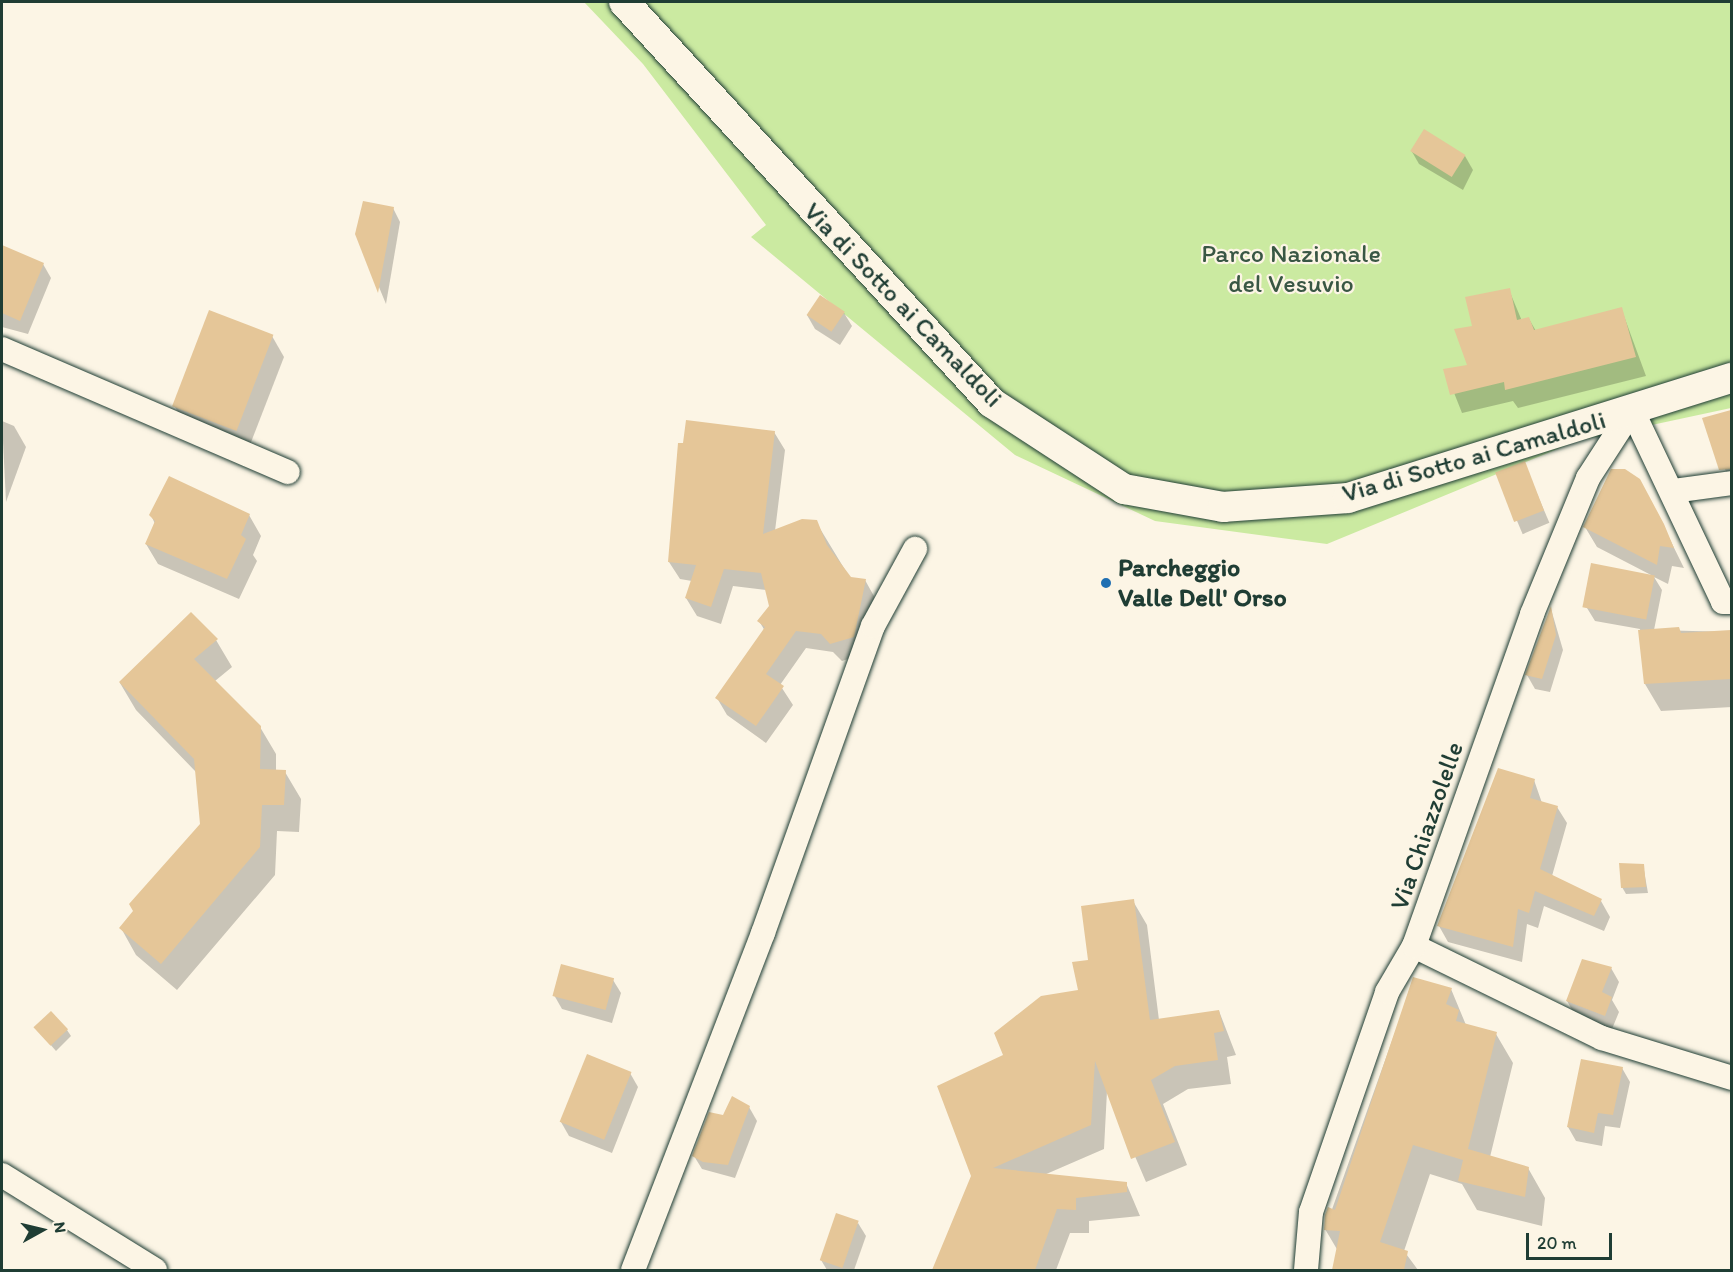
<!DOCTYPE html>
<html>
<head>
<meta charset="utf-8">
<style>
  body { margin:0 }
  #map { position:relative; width:1733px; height:1272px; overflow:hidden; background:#fcf5e5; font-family:Itim,sans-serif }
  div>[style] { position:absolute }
  .green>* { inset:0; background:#cbeaa1 }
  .shadow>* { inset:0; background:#0003; transform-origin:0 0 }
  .building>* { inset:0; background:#e5c698; transform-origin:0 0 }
  .roads { filter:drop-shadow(0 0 2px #1f3d34) drop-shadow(0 0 2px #1f3d34) }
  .minor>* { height:24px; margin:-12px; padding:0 12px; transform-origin:12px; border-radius:12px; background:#fcf5e5 }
  .tertiary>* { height:30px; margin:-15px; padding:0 15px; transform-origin:15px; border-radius:15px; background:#fcf5e5 }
  .dots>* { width:16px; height:16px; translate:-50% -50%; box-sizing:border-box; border:3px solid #fcf5e5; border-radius:50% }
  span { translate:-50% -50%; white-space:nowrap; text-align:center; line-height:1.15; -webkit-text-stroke:4.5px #fcf5e5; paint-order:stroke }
  .park-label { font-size:26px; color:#395744 }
  .street-label { font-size:26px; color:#1f3d34 }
  .poi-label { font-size:26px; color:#1f3d34; font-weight:700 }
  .left { translate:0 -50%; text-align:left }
  .frame { position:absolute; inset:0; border:3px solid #1f3d34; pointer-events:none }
  .north { position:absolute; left:12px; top:1200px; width:60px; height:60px; -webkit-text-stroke:4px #fcf5e5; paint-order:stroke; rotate:82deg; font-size:16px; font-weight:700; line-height:24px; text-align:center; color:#1f3d34 }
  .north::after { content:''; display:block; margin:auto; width:21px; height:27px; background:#1f3d34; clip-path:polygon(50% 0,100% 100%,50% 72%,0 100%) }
  .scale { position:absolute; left:1526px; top:1233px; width:86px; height:27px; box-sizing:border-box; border:3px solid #1f3d34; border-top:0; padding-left:8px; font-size:18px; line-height:21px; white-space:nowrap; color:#1f3d34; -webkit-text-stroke:4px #fcf5e5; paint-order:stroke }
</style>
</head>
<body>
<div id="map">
  <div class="green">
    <i style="clip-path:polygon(584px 2px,1731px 2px,1731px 408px,1577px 441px,1327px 544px,1155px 521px,1015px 455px,751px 237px,766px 225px,643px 64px)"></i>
  </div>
  <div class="shadow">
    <i style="clip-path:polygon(1411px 150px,1465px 156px,1473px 170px,1463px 190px,1419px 164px)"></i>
    <i style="clip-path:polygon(393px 208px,400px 222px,386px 304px,357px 234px)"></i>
    <i style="clip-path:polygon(2px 247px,43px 264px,51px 278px,28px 334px,2px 327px)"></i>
    <i style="clip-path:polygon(1509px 290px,1522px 321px,1529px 319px,1536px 331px,1621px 308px,1646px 376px,1518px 408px,1513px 401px,1462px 413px,1445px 370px,1469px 366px,1474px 327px)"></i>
    <i style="clip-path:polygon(844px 313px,852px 326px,840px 345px,815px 329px,807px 315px)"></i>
    <i style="clip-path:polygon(272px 336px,284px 357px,248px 450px,186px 426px,174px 405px)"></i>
    <i style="clip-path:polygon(1732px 412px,1732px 486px,1704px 419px)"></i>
    <i style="clip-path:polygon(2px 421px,14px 426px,26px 447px,6px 502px)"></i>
    <i style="clip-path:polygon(774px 432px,785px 450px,775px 531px,816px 522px,850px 578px,865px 580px,875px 598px,863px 654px,842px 661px,833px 652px,806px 648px,780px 685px,793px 705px,766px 743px,727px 715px,717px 698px,765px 631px,759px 621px,770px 606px,766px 590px,733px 586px,721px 624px,697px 616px,686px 598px,692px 581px,680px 579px,669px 562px)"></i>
    <i style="left:1524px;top:463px;width:65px;height:29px;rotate:67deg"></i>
    <i style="clip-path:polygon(1651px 501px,1684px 568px,1672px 566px,1668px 584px,1654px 577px,1662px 590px,1654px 630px,1732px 632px,1732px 707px,1661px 711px,1645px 684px,1640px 629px,1595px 621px,1587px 608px,1651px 575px,1597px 547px,1585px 527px)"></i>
    <i style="clip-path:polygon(151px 515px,249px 515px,261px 536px,253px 555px,257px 561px,239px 599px,158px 564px,146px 544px,155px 524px)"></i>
    <i style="clip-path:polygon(1551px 609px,1563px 650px,1550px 692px,1535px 689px,1527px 675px)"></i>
    <i style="clip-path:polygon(216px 640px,232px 667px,215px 681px,260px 727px,276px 754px,276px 771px,285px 772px,301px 799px,299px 832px,277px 831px,275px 875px,177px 990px,136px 955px,121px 928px,202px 825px,196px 772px,136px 710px,120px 683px)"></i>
    <i style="clip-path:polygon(1534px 780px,1542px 803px,1557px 807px,1567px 823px,1552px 876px,1601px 901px,1610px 917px,1604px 931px,1544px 906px,1538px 928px,1527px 924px,1522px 962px,1448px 942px,1439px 926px)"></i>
    <i style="clip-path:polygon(1643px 865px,1648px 893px,1626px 894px,1622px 887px)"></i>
    <i style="clip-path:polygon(1133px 901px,1147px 925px,1159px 1020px,1219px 1011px,1236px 1055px,1227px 1057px,1231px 1084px,1188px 1089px,1163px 1104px,1187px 1165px,1146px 1182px,1107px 1091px,1104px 1149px,1044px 1175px,1126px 1183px,1140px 1216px,1089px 1221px,1089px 1233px,1070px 1233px,1056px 1270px,934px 1270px,972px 1176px,1005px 1056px,1079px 992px,1090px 961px)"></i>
    <i style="clip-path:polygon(1611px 968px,1619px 982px,1612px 1000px,1619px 1012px,1612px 1029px,1575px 1015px,1567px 1001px)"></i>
    <i style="clip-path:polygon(1414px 979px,1451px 989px,1466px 1025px,1496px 1034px,1513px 1063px,1490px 1157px,1528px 1168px,1545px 1198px,1542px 1226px,1477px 1210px,1462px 1184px,1430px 1174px,1404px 1251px,1418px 1270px,1334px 1270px,1338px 1251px,1325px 1229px)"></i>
    <i style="clip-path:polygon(613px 980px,621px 993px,612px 1023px,562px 1009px,554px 995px)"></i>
    <i style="clip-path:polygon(36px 1028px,67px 1030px,71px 1036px,56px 1051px)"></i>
    <i style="clip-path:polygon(1622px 1068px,1630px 1082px,1620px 1128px,1605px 1126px,1602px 1146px,1576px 1141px,1568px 1127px)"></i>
    <i style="clip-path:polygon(630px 1073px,638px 1087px,612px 1153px,569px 1136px,561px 1122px)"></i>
    <i style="clip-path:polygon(749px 1107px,757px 1121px,735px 1178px,702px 1169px,694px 1156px,724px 1117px)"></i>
    <i style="clip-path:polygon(858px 1223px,866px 1236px,854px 1270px,827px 1270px,821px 1260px)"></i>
  </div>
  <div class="building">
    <i style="left:1424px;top:129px;width:49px;height:26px;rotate:32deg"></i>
    <i style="clip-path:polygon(363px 201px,394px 207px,378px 293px,355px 234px)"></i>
    <i style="clip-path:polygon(2px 245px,44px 263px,20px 321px,2px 313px)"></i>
    <i style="clip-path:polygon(1510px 288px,1517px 320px,1529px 317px,1534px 330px,1622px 307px,1636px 357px,1505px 390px,1504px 382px,1450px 395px,1443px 369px,1467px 365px,1454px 329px,1472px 326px,1465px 297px)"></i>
    <i style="left:820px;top:295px;width:30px;height:24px;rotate:34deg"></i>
    <i style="left:209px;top:310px;width:69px;height:103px;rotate:21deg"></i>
    <i style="clip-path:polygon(1731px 410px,1731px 469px,1719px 470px,1702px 418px)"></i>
    <i style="clip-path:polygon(686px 420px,775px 431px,763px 534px,802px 519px,817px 520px,827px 545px,851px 577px,866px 579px,854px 637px,830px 644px,821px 634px,796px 631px,766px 674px,784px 686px,756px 726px,715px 698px,765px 627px,757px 621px,769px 606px,761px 573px,724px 569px,711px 607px,685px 598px,696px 565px,668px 562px,678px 443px,683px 443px)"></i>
    <i style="left:1525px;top:461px;width:53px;height:32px;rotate:69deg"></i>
    <i style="clip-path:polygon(1611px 469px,1625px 469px,1640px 479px,1664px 524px,1674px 548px,1660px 546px,1657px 565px,1583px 527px)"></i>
    <i style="clip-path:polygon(169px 476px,250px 514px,241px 535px,246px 539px,227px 579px,145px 544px,155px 521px,149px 515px)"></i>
    <i style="left:1591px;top:563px;width:65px;height:45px;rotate:11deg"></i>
    <i style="clip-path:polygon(1551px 606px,1556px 635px,1542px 679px,1525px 675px)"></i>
    <i style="clip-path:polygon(191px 612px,218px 639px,194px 659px,261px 726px,260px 769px,286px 770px,284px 805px,262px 805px,260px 847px,161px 964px,119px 928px,133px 911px,129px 904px,200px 824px,194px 759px,119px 682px)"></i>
    <i style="clip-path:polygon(1679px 627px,1681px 633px,1731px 630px,1731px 679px,1644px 684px,1638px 630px)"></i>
    <i style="clip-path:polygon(1498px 768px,1535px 779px,1530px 798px,1558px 806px,1540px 869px,1602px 899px,1594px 916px,1535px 891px,1529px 913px,1518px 909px,1513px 947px,1437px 926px)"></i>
    <i style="clip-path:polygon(1619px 863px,1644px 864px,1646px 887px,1621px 888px)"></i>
    <i style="clip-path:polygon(1134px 899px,1150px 1020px,1219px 1010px,1224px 1031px,1214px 1033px,1218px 1060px,1175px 1066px,1151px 1080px,1175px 1142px,1131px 1159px,1095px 1061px,1091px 1125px,993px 1168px,1127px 1182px,1127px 1192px,1076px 1198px,1076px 1210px,1057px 1209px,1035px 1270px,932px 1270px,971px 1176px,937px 1086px,1003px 1055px,994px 1033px,1041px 996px,1078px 990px,1072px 962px,1088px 960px,1081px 906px)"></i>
    <i style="clip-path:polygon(1582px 959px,1612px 967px,1602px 992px,1612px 997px,1605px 1016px,1566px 1001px)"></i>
    <i style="left:561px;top:964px;width:55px;height:33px;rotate:15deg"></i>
    <i style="clip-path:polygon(1413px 977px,1452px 988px,1446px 1004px,1459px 1010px,1456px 1021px,1497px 1032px,1468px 1149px,1529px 1167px,1525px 1197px,1458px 1181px,1463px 1160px,1413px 1145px,1380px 1242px,1408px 1251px,1404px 1270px,1332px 1270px,1340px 1231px,1324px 1230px,1325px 1215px,1328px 1207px,1335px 1210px)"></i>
    <i style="left:51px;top:1011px;width:25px;height:24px;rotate:47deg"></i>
    <i style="left:587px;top:1054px;width:48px;height:73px;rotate:22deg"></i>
    <i style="clip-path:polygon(1581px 1059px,1623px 1067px,1613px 1115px,1598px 1113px,1594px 1133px,1567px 1127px)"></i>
    <i style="clip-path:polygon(732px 1096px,750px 1106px,728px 1165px,703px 1162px,692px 1156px,709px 1112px,723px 1115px)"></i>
    <i style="left:836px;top:1213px;width:24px;height:50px;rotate:19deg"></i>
  </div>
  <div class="roads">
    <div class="minor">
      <i style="left:2px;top:349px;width:311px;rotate:23.3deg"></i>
      <i style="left:1673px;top:491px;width:60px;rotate:-7.7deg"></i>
      <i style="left:1414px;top:946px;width:209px;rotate:26.1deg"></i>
      <i style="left:1602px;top:1038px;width:136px;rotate:17.1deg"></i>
      <i style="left:2px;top:1175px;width:180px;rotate:31.8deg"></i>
      <i style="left:633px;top:1270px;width:361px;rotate:-68.9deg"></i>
      <i style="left:763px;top:933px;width:326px;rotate:-70.3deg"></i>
      <i style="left:873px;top:626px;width:88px;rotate:-61.4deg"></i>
      <i style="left:1306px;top:1270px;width:58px;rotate:-85.1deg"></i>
      <i style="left:1311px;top:1212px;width:233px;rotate:-70.9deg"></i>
      <i style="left:1387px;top:992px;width:53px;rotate:-59.6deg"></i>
      <i style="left:1414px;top:946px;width:352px;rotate:-70.4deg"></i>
      <i style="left:1532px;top:614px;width:147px;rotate:-67.6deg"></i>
      <i style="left:1588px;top:478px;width:81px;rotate:-57.1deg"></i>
      <i style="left:1632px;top:410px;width:212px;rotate:64.6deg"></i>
      <i style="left:1723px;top:602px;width:9px"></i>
    </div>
    <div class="tertiary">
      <i style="left:624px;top:2px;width:544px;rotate:47.46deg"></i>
      <i style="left:992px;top:403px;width:158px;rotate:33.1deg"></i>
      <i style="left:1124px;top:489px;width:101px;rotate:10.3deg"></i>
      <i style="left:1223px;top:507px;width:125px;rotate:-4.1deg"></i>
      <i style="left:1348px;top:498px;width:402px;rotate:-17.4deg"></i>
    </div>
  </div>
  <div class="dots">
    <i style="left:1106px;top:583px;background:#1f6fb2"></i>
  </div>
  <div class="park-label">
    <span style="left:1291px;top:269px">Parco Nazionale<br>del Vesuvio</span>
  </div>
  <div class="street-label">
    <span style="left:903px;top:305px;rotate:46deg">Via di Sotto ai Camaldoli</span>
    <span style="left:1474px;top:457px;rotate:-16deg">Via di Sotto ai Camaldoli</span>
    <span style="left:1427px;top:826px;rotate:-71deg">Via Chiazzolelle</span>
  </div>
  <div class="poi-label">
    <span class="left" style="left:1118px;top:583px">Parcheggio<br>Valle Dell' Orso</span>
  </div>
  <div class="frame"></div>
  <div class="north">N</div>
  <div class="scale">20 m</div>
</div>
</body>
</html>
